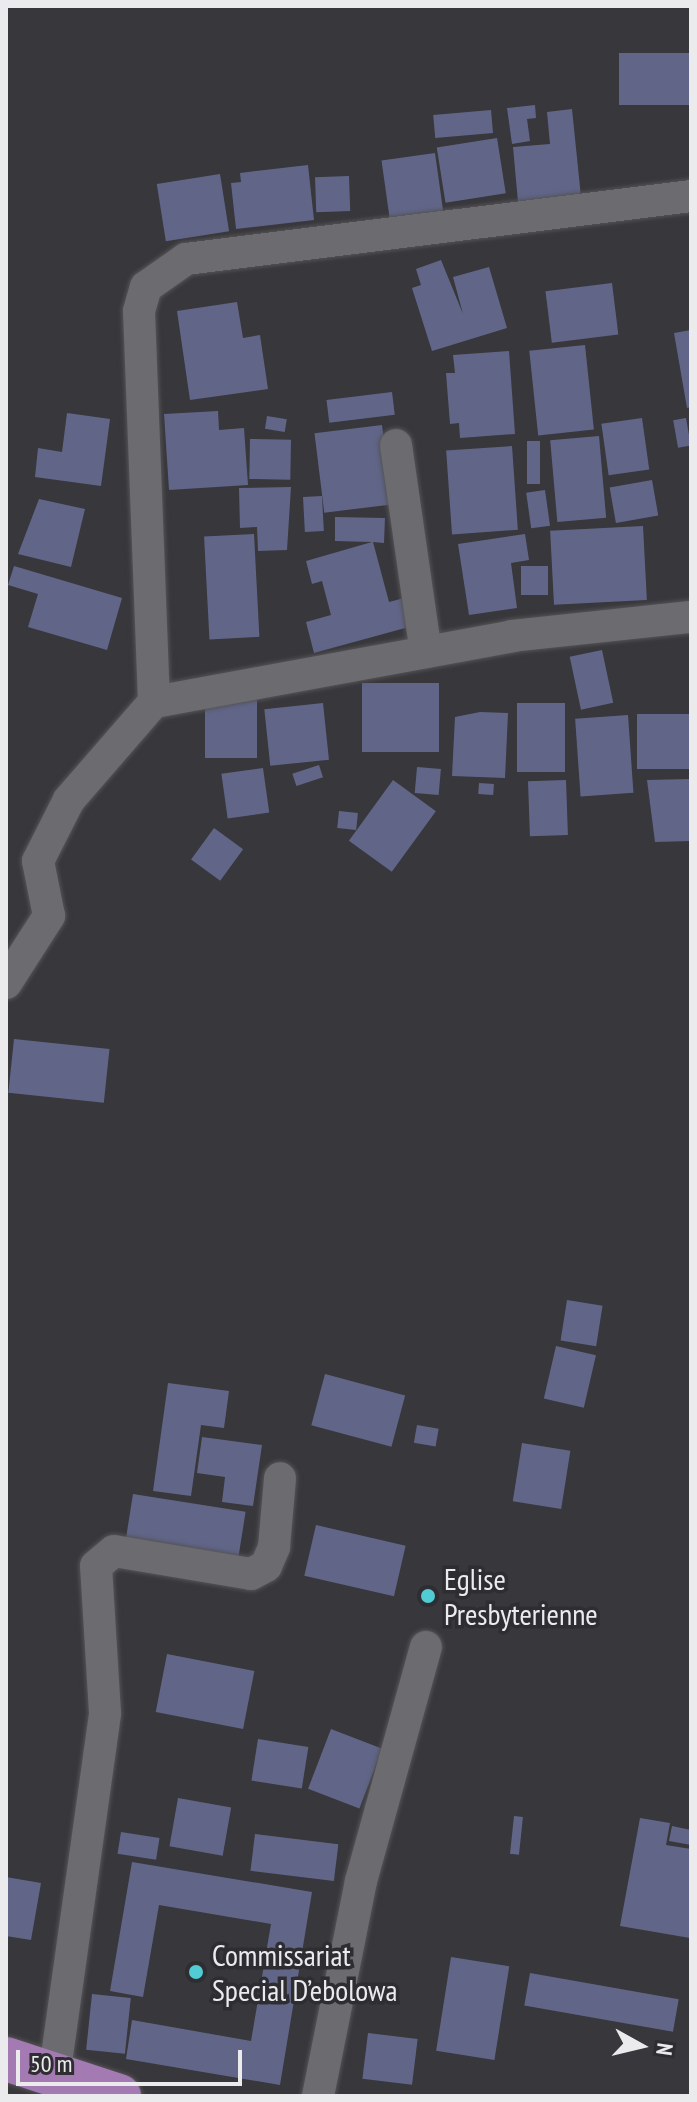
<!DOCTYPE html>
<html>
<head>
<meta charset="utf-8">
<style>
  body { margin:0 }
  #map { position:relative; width:697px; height:2102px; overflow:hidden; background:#38373b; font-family:"PT Sans Narrow",sans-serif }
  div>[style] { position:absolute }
  .building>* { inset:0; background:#616689; transform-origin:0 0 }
  .roads { filter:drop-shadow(0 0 2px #545357) drop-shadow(0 0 2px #545357) }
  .minor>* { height:32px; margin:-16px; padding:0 16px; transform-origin:16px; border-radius:16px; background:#6c6b70 }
  .highway>* { height:44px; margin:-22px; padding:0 22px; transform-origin:22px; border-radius:22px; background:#a37bb2 }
  .dots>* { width:22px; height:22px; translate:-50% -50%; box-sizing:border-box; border:4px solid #2e2d31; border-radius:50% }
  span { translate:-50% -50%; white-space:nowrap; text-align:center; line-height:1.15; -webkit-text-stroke:7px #2e2d31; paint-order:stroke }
  .poi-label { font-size:30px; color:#ebeaed }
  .left { translate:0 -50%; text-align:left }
  .frame { position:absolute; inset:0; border:8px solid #ebeaed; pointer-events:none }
  .north { position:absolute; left:601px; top:2006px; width:80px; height:80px; -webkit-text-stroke:6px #2e2d31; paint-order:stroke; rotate:98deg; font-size:22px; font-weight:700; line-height:32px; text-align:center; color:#ebeaed }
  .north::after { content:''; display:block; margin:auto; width:28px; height:36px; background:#ebeaed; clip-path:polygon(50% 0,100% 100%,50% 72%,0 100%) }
  .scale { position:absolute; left:16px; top:2050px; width:226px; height:36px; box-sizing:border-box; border:4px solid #ebeaed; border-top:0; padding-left:10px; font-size:24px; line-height:28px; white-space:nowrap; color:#ebeaed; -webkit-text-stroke:6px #2e2d31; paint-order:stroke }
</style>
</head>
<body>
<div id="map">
  <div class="building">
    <i style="left:691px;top:53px;width:52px;height:72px;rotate:90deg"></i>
    <i style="clip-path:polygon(535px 105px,536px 118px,527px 119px,530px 141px,512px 144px,507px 108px)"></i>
    <i style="clip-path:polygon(572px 109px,581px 197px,518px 202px,513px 147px,550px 144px,547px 112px)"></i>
    <i style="left:491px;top:110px;width:23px;height:58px;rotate:85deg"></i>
    <i style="left:497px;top:138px;width:56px;height:61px;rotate:81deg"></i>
    <i style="left:435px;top:153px;width:61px;height:54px;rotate:82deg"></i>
    <i style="clip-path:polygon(308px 165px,314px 220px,236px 229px,231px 183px,241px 182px,240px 173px)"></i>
    <i style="left:220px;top:174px;width:58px;height:64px;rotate:81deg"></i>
    <i style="left:349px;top:176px;width:35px;height:34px;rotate:88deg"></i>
    <i style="clip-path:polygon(441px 260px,463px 314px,453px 277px,489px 267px,507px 328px,432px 351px,412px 288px,421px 285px,416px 269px)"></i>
    <i style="left:612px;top:283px;width:52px;height:67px;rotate:83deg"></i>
    <i style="clip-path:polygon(237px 302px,243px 338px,260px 335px,268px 389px,190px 400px,177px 311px)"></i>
    <i style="clip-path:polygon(691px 330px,691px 407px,687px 408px,674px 333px)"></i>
    <i style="left:585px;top:345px;width:85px;height:56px;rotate:84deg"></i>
    <i style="clip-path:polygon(509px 351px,515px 434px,460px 438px,459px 423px,450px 424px,446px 373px,455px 373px,453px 355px)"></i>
    <i style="left:392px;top:392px;width:23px;height:66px;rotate:83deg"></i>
    <i style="clip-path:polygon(218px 411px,219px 430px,244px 428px,248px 485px,169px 490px,164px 414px)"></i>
    <i style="clip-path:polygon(67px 413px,110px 419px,101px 486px,35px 477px,38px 448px,62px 452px)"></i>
    <i style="left:267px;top:416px;width:20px;height:13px;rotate:9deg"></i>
    <i style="left:642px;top:418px;width:52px;height:41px;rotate:82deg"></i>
    <i style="left:686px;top:418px;width:28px;height:13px;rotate:80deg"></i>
    <i style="left:382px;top:425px;width:80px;height:68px;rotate:83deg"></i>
    <i style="left:599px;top:436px;width:82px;height:49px;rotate:85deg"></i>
    <i style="left:250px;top:439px;width:41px;height:40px;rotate:1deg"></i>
    <i style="left:527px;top:441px;width:13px;height:43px"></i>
    <i style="left:512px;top:446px;width:84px;height:66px;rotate:86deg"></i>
    <i style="left:652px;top:480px;width:36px;height:43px;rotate:80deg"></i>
    <i style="clip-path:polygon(291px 487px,287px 550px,258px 551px,257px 527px,240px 528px,239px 488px)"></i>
    <i style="left:545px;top:490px;width:36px;height:19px;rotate:82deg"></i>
    <i style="left:322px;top:496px;width:35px;height:19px;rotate:87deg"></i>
    <i style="clip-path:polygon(39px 499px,85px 509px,71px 567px,18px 554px)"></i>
    <i style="clip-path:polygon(335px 517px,385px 518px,384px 543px,373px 542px,389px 602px,408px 597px,416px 625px,314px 653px,306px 622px,331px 615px,322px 581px,312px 584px,306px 561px,372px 542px,335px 541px)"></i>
    <i style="left:643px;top:526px;width:74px;height:93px;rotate:87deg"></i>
    <i style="left:254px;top:534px;width:103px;height:50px;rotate:87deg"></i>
    <i style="clip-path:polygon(525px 534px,529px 560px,511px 563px,517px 608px,469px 615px,458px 544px)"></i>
    <i style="clip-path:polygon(14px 566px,122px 598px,107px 650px,28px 627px,38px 594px,8px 585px)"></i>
    <i style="left:548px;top:566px;width:29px;height:27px;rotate:90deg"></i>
    <i style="left:602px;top:650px;width:54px;height:33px;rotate:78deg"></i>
    <i style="left:362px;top:683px;width:77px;height:69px"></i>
    <i style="left:205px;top:690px;width:52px;height:68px"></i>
    <i style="left:323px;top:703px;width:57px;height:59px;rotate:84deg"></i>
    <i style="left:517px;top:703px;width:48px;height:69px"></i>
    <i style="clip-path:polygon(480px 712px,508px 713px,505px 778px,452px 776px,455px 717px)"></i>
    <i style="left:691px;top:714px;width:55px;height:54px;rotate:90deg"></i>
    <i style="left:628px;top:715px;width:78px;height:53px;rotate:86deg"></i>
    <i style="left:319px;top:765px;width:13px;height:28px;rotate:72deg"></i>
    <i style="left:417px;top:767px;width:24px;height:26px;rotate:5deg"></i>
    <i style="left:263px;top:768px;width:45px;height:42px;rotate:82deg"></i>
    <i style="clip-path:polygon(691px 779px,691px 841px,655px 842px,647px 780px)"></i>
    <i style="left:393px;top:780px;width:53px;height:75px;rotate:36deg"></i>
    <i style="left:566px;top:780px;width:55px;height:38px;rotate:88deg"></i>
    <i style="left:479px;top:783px;width:15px;height:11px;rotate:4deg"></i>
    <i style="left:339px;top:811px;width:19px;height:17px;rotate:6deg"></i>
    <i style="left:214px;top:828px;width:36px;height:39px;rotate:36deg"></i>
    <i style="left:14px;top:1039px;width:96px;height:54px;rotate:6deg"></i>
    <i style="left:567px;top:1300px;width:36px;height:41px;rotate:9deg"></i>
    <i style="left:556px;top:1346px;width:41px;height:54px;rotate:13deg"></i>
    <i style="left:325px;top:1374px;width:83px;height:53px;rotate:15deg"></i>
    <i style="clip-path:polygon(168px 1383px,229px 1391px,224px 1428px,201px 1425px,191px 1496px,153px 1491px)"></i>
    <i style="left:417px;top:1425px;width:22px;height:18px;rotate:10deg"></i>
    <i style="clip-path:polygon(202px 1437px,262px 1445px,253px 1506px,222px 1502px,225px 1477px,197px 1473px)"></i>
    <i style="left:522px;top:1443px;width:49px;height:59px;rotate:9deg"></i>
    <i style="left:133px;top:1494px;width:114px;height:46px;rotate:9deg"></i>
    <i style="left:316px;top:1525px;width:92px;height:52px;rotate:13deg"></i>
    <i style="left:167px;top:1654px;width:89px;height:59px;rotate:11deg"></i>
    <i style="left:331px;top:1729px;width:55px;height:64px;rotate:21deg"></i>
    <i style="left:258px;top:1739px;width:51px;height:42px;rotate:9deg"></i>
    <i style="left:178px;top:1798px;width:54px;height:49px;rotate:10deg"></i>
    <i style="left:514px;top:1816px;width:9px;height:38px;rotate:6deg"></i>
    <i style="clip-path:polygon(640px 1818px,670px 1823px,666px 1845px,691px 1849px,690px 1938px,620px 1926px)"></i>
    <i style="clip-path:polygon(672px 1826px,691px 1830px,691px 1845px,669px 1841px)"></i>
    <i style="left:121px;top:1832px;width:39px;height:22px;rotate:9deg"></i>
    <i style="left:255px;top:1834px;width:84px;height:37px;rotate:7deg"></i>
    <i style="clip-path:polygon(132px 1862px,312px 1892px,280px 2085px,126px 2059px,132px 2020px,251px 2041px,271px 1924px,159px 1905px,143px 1997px,110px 1991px)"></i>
    <i style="clip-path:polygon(6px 1877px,41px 1883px,31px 1940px,6px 1936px)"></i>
    <i style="left:451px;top:1957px;width:59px;height:95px;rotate:9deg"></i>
    <i style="left:530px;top:1973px;width:151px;height:33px;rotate:10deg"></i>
    <i style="left:92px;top:1994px;width:39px;height:56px;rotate:6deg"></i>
    <i style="left:368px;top:2033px;width:50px;height:46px;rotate:7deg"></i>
  </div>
  <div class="roads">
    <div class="minor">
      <i style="left:396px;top:445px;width:209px;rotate:81.8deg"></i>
      <i style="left:154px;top:702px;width:364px;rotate:-10.4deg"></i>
      <i style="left:512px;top:636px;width:180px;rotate:-6.1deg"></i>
      <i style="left:6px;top:983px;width:80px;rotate:-57.3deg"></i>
      <i style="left:49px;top:916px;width:56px;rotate:-101.3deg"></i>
      <i style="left:38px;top:861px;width:68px;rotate:-63.1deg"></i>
      <i style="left:69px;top:800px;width:130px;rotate:-49.1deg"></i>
      <i style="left:154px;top:702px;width:391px;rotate:-92.2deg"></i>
      <i style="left:139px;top:311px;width:25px;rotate:-74deg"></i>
      <i style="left:146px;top:287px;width:49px;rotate:-35deg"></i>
      <i style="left:186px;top:259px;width:509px;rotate:-7.11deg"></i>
      <i style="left:55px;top:2070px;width:360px;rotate:-82deg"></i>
      <i style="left:105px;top:1713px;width:147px;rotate:-93.5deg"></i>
      <i style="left:96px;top:1566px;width:23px;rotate:-40deg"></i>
      <i style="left:114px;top:1551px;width:139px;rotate:9.5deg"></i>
      <i style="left:251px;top:1574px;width:17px;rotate:-28deg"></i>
      <i style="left:266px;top:1566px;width:21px;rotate:-67deg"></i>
      <i style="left:274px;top:1547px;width:69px;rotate:-85deg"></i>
      <i style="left:318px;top:2096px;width:219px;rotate:-78.7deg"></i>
      <i style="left:361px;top:1881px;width:243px;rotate:-74.5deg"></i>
    </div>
    <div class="highway">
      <i style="left:6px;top:2059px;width:119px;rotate:18.1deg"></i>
    </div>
  </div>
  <div class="dots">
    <i style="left:428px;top:1596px;background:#51ccd4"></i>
    <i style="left:196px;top:1972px;background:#51ccd4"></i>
  </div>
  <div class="poi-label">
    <span class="left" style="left:444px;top:1596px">Eglise<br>Presbyterienne</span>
    <span class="left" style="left:212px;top:1972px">Commissariat<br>Special D’ebolowa</span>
  </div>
  <div class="frame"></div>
  <div class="north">N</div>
  <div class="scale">50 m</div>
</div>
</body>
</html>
